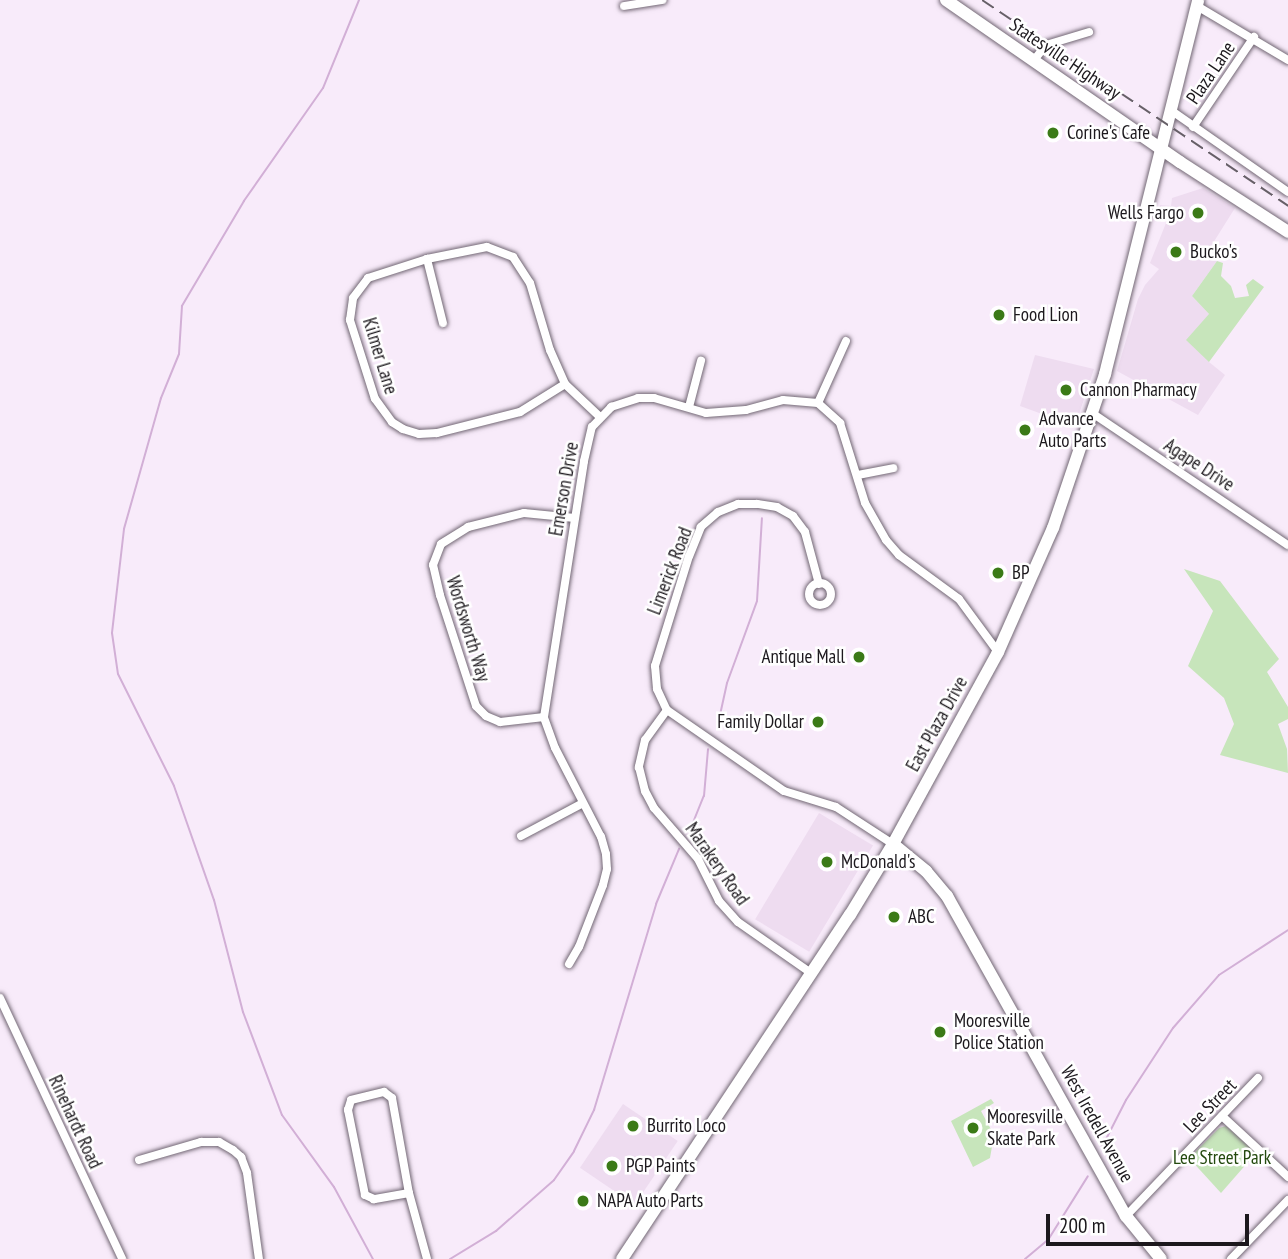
<!DOCTYPE html>
<html>
<head>
<meta charset="utf-8">
<style>
  body { margin:0 }
  #map { position:relative; width:1288px; height:1259px; overflow:hidden; background:#f8ebfa; font-family:"PT Sans Narrow",sans-serif }
  div>[style] { position:absolute }
  .built>* { inset:0; background:#eedcf0; transform-origin:0 0 }
  .green>* { inset:0; background:#c7e5bb }
  .stream>* { height:2px; margin:-1px; padding:0 1px; transform-origin:1px; border-radius:1px; background:#d2afd6 }
  .roads { filter:drop-shadow(0 0 2px #726774) drop-shadow(0 0 2px #726774) }
  .minor>* { height:8px; margin:-4px; padding:0 4px; transform-origin:4px; border-radius:4px; background:#fff }
  .minor>.ring { margin:-4px; padding:0; box-sizing:content-box; background:none; border:8px solid #fff; border-radius:50% }
  .primary>* { height:12px; margin:-6px; padding:0 6px; transform-origin:6px; border-radius:6px; background:#fff }
  .rail>* { height:2px; margin-top:-1px; transform-origin:0; background:repeating-linear-gradient(90deg,#665f67 0 14px,transparent 0 21px) }
  .dots>* { width:19px; height:19px; translate:-50% -50%; box-sizing:border-box; border:4px solid #fff; border-radius:50% }
  span { translate:-50% -50%; white-space:nowrap; text-align:center; line-height:1.15; -webkit-text-stroke:5px #fff; paint-order:stroke }
  .street-label { font-size:19px; color:#1c181d }
  .poi-label { font-size:19px; color:#1c181d }
  .left { translate:0 -50%; text-align:left }
  .right { translate:-100% -50%; text-align:right }
  .park-label { font-size:19px; color:#23490e }
  .scale { position:absolute; left:1046px; top:1214px; width:203px; height:32px; box-sizing:border-box; border:4px solid #1c181d; border-top:0; padding-left:9px; font-size:21px; line-height:24px; white-space:nowrap; color:#1c181d; -webkit-text-stroke:5px #fff; paint-order:stroke }
</style>
</head>
<body>
<div id="map">
  <div class="built">
    <i style="clip-path:polygon(1203px 188px,1235px 208px,1203px 259px,1217px 261px,1192px 296px,1209px 314px,1209px 362px,1225px 375px,1198px 415px,1117px 371px,1138px 299px,1145px 285px,1159px 269px,1150px 263px,1166px 223px,1165px 218px,1156px 218px,1160px 205px,1171px 206px,1172px 198px)"></i>
    <i style="clip-path:polygon(1035px 355px,1094px 369px,1075px 426px,1020px 406px)"></i>
    <i style="left:819px;top:813px;width:63px;height:124px;rotate:31deg"></i>
    <i style="left:623px;top:1104px;width:66px;height:77px;rotate:34deg"></i>
  </div>
  <div class="green">
    <i style="clip-path:polygon(1217px 261px,1223px 263px,1221px 276px,1231px 286px,1235px 298px,1249px 296px,1246px 285px,1253px 279px,1264px 287px,1209px 362px,1186px 340px,1209px 314px,1192px 296px)"></i>
    <i style="clip-path:polygon(1184px 569px,1220px 581px,1279px 659px,1267px 672px,1288px 707px,1288px 719px,1278px 724px,1287px 749px,1288px 773px,1220px 755px,1234px 724px,1224px 698px,1188px 666px,1213px 611px)"></i>
    <i style="clip-path:polygon(991px 1099px,994px 1103px,981px 1111px,994px 1135px,990px 1158px,973px 1167px,951px 1121px)"></i>
    <i style="clip-path:polygon(1226px 1126px,1256px 1153px,1221px 1193px,1189px 1158px,1219px 1128px)"></i>
  </div>
  <div class="stream">
    <i style="left:359px;top:0;width:95px;rotate:112.2deg"></i>
    <i style="left:323px;top:88px;width:138px;rotate:125deg"></i>
    <i style="left:244px;top:201px;width:122px;rotate:120.6deg"></i>
    <i style="left:182px;top:306px;width:48px;rotate:93.6deg"></i>
    <i style="left:179px;top:354px;width:48px;rotate:112.2deg"></i>
    <i style="left:161px;top:398px;width:136px;rotate:105.8deg"></i>
    <i style="left:124px;top:529px;width:105px;rotate:96.6deg"></i>
    <i style="left:112px;top:633px;width:41px;rotate:81.7deg"></i>
    <i style="left:118px;top:674px;width:125px;rotate:63.4deg"></i>
    <i style="left:174px;top:786px;width:121px;rotate:70.7deg"></i>
    <i style="left:214px;top:900px;width:116px;rotate:75.5deg"></i>
    <i style="left:243px;top:1012px;width:110px;rotate:69.3deg"></i>
    <i style="left:282px;top:1115px;width:89px;rotate:54.2deg"></i>
    <i style="left:334px;top:1187px;width:82px;rotate:61.6deg"></i>
    <i style="left:718px;top:724px;width:42px;rotate:-77.6deg"></i>
    <i style="left:727px;top:683px;width:87px;rotate:-69.9deg"></i>
    <i style="left:757px;top:601px;width:83px;rotate:-86.6deg"></i>
    <i style="left:690px;top:830px;width:37px;rotate:-68deg"></i>
    <i style="left:704px;top:796px;width:47px;rotate:-85.1deg"></i>
    <i style="left:1102px;top:1147px;width:53px;rotate:-62.9deg"></i>
    <i style="left:1126px;top:1100px;width:86px;rotate:-56.9deg"></i>
    <i style="left:1173px;top:1028px;width:70px;rotate:-49deg"></i>
    <i style="left:1219px;top:975px;width:82px;rotate:-33.1deg"></i>
    <i style="left:450px;top:1259px;width:54px;rotate:-31.3deg"></i>
    <i style="left:496px;top:1231px;width:77px;rotate:-41.3deg"></i>
    <i style="left:554px;top:1180px;width:35px;rotate:-55deg"></i>
    <i style="left:574px;top:1151px;width:46px;rotate:-64deg"></i>
    <i style="left:594px;top:1110px;width:215px;rotate:-73.2deg"></i>
    <i style="left:656px;top:904px;width:60px;rotate:-67.3deg"></i>
    <i style="left:1025px;top:1259px;width:30px;rotate:-40deg"></i>
    <i style="left:1048px;top:1240px;width:75px;rotate:-58deg"></i>
  </div>
  <div class="roads">
    <div class="minor">
      <i style="left:624px;top:6px;width:39px;rotate:-9deg"></i>
      <i style="left:1197px;top:6px;width:106px;rotate:30.7deg"></i>
      <i style="left:1034px;top:60px;width:19px;rotate:-51deg"></i>
      <i style="left:1046px;top:45px;width:45px;rotate:-16.8deg"></i>
      <i style="left:1172px;top:111px;width:141px;rotate:34.9deg"></i>
      <i style="left:1193px;top:127px;width:109px;rotate:-55.9deg"></i>
      <i style="left:427px;top:259px;width:66px;rotate:76deg"></i>
      <i style="left:565px;top:384px;width:53px;rotate:148.1deg"></i>
      <i style="left:520px;top:412px;width:86px;rotate:165.8deg"></i>
      <i style="left:437px;top:433px;width:18px;rotate:177deg"></i>
      <i style="left:419px;top:434px;width:17px;rotate:-163deg"></i>
      <i style="left:403px;top:429px;width:13px;rotate:-148deg"></i>
      <i style="left:392px;top:422px;width:29px;rotate:-126deg"></i>
      <i style="left:375px;top:399px;width:83px;rotate:-107.6deg"></i>
      <i style="left:350px;top:320px;width:22px;rotate:-82deg"></i>
      <i style="left:353px;top:298px;width:25px;rotate:-53deg"></i>
      <i style="left:368px;top:278px;width:62px;rotate:-17.9deg"></i>
      <i style="left:427px;top:259px;width:61px;rotate:-11.3deg"></i>
      <i style="left:487px;top:247px;width:28px;rotate:21deg"></i>
      <i style="left:513px;top:257px;width:31px;rotate:57deg"></i>
      <i style="left:530px;top:283px;width:70px;rotate:73.4deg"></i>
      <i style="left:550px;top:350px;width:37px;rotate:66deg"></i>
      <i style="left:565px;top:384px;width:47px;rotate:43.3deg"></i>
      <i style="left:818px;top:403px;width:68px;rotate:-65.7deg"></i>
      <i style="left:689px;top:407px;width:48px;rotate:-75.4deg"></i>
      <i style="left:1092px;top:413px;width:236px;rotate:34deg"></i>
      <i style="left:858px;top:475px;width:36px;rotate:-11deg"></i>
      <i class="ring" style="left:809px;top:583px;width:14px;height:14px"></i>
      <i style="left:819px;top:584px;width:54px;rotate:-105.1deg"></i>
      <i style="left:805px;top:532px;width:20px;rotate:-127deg"></i>
      <i style="left:793px;top:516px;width:18px;rotate:-151deg"></i>
      <i style="left:777px;top:507px;width:20px;rotate:-171deg"></i>
      <i style="left:757px;top:504px;width:19px;rotate:180deg"></i>
      <i style="left:738px;top:504px;width:22px;rotate:158deg"></i>
      <i style="left:718px;top:512px;width:23px;rotate:139deg"></i>
      <i style="left:701px;top:527px;width:31px;rotate:112deg"></i>
      <i style="left:689px;top:556px;width:115px;rotate:107.2deg"></i>
      <i style="left:655px;top:666px;width:23px;rotate:85deg"></i>
      <i style="left:657px;top:689px;width:23px;rotate:65deg"></i>
      <i style="left:667px;top:710px;width:142px;rotate:34.7deg"></i>
      <i style="left:784px;top:791px;width:54px;rotate:17.1deg"></i>
      <i style="left:836px;top:807px;width:68px;rotate:33deg"></i>
      <i style="left:667px;top:710px;width:37px;rotate:126deg"></i>
      <i style="left:645px;top:740px;width:28px;rotate:103deg"></i>
      <i style="left:639px;top:767px;width:25px;rotate:76deg"></i>
      <i style="left:645px;top:791px;width:19px;rotate:62deg"></i>
      <i style="left:654px;top:808px;width:67px;rotate:49.2deg"></i>
      <i style="left:698px;top:859px;width:47px;rotate:63.4deg"></i>
      <i style="left:719px;top:901px;width:28px;rotate:48deg"></i>
      <i style="left:738px;top:922px;width:89px;rotate:34.9deg"></i>
      <i style="left:544px;top:717px;width:44px;rotate:173.5deg"></i>
      <i style="left:500px;top:722px;width:15px;rotate:-157deg"></i>
      <i style="left:486px;top:716px;width:14px;rotate:-135deg"></i>
      <i style="left:476px;top:706px;width:117px;rotate:-108deg"></i>
      <i style="left:440px;top:595px;width:31px;rotate:-103deg"></i>
      <i style="left:433px;top:565px;width:22px;rotate:-69deg"></i>
      <i style="left:441px;top:544px;width:32px;rotate:-32deg"></i>
      <i style="left:468px;top:527px;width:58px;rotate:-14deg"></i>
      <i style="left:524px;top:513px;width:51px;rotate:5.6deg"></i>
      <i style="left:521px;top:836px;width:70px;rotate:-28deg"></i>
      <i style="left:569px;top:964px;width:20px;rotate:-60deg"></i>
      <i style="left:579px;top:947px;width:66px;rotate:-68.8deg"></i>
      <i style="left:603px;top:885px;width:16px;rotate:-76deg"></i>
      <i style="left:607px;top:869px;width:15px;rotate:-94deg"></i>
      <i style="left:606px;top:854px;width:18px;rotate:-106deg"></i>
      <i style="left:601px;top:837px;width:100px;rotate:-117.3deg"></i>
      <i style="left:555px;top:748px;width:33px;rotate:-110deg"></i>
      <i style="left:544px;top:717px;width:259px;rotate:-81.1deg"></i>
      <i style="left:584px;top:461px;width:35px;rotate:-77deg"></i>
      <i style="left:592px;top:427px;width:28px;rotate:-46deg"></i>
      <i style="left:611px;top:407px;width:28px;rotate:-18deg"></i>
      <i style="left:638px;top:398px;width:16px"></i>
      <i style="left:654px;top:398px;width:54px;rotate:16.1deg"></i>
      <i style="left:706px;top:413px;width:40px;rotate:-4.3deg"></i>
      <i style="left:746px;top:410px;width:38px;rotate:-15deg"></i>
      <i style="left:783px;top:400px;width:35px;rotate:5deg"></i>
      <i style="left:818px;top:403px;width:30px;rotate:42deg"></i>
      <i style="left:840px;top:423px;width:84px;rotate:72.6deg"></i>
      <i style="left:865px;top:503px;width:43px;rotate:60.4deg"></i>
      <i style="left:886px;top:540px;width:20px;rotate:49deg"></i>
      <i style="left:899px;top:555px;width:74px;rotate:36.3deg"></i>
      <i style="left:959px;top:599px;width:66px;rotate:53.7deg"></i>
      <i style="left:0;top:998px;width:288px;rotate:64.9deg"></i>
      <i style="left:1222px;top:1116px;width:90px;rotate:42.7deg"></i>
      <i style="left:139px;top:1160px;width:65px;rotate:-16.2deg"></i>
      <i style="left:201px;top:1142px;width:18px"></i>
      <i style="left:219px;top:1142px;width:16px;rotate:30deg"></i>
      <i style="left:233px;top:1150px;width:11px;rotate:41deg"></i>
      <i style="left:241px;top:1157px;width:17px;rotate:69deg"></i>
      <i style="left:247px;top:1173px;width:87px;rotate:82.1deg"></i>
      <i style="left:409px;top:1193px;width:36px;rotate:170deg"></i>
      <i style="left:374px;top:1199px;width:10px;rotate:-156deg"></i>
      <i style="left:365px;top:1195px;width:87px;rotate:-101.3deg"></i>
      <i style="left:348px;top:1110px;width:10px;rotate:-73deg"></i>
      <i style="left:351px;top:1100px;width:34px;rotate:-14deg"></i>
      <i style="left:384px;top:1092px;width:10px;rotate:37deg"></i>
      <i style="left:392px;top:1098px;width:97px;rotate:79.9deg"></i>
      <i style="left:409px;top:1193px;width:68px;rotate:74.7deg"></i>
      <i style="left:1126px;top:1216px;width:191px;rotate:-46.3deg"></i>
      <i style="left:1231px;top:1259px;width:82px;rotate:-46deg"></i>
    </div>
    <div class="primary">
      <i style="left:946px;top:0;width:285px;rotate:34.7deg"></i>
      <i style="left:1180px;top:162px;width:129px;rotate:32.9deg"></i>
      <i style="left:893px;top:844px;width:43px;rotate:39.3deg"></i>
      <i style="left:926px;top:871px;width:33px;rotate:50deg"></i>
      <i style="left:947px;top:896px;width:367px;rotate:60.8deg"></i>
      <i style="left:1126px;top:1216px;width:55px;rotate:50.9deg"></i>
      <i style="left:622px;top:1259px;width:413px;rotate:-56.5deg"></i>
      <i style="left:850px;top:915px;width:83px;rotate:-58.8deg"></i>
      <i style="left:893px;top:844px;width:219px;rotate:-61.3deg"></i>
      <i style="left:998px;top:652px;width:136px;rotate:-66.1deg"></i>
      <i style="left:1053px;top:528px;width:163px;rotate:-71.3deg"></i>
      <i style="left:1105px;top:374px;width:385px;rotate:-76deg"></i>
    </div>
  </div>
  <div class="rail">
    <i style="left:982px;top:0;width:369px;rotate:33.9deg"></i>
  </div>
  <div class="dots">
    <i style="left:1053px;top:133px;background:#3b7a17"></i>
    <i style="left:1198px;top:213px;background:#3b7a17"></i>
    <i style="left:1176px;top:252px;background:#3b7a17"></i>
    <i style="left:999px;top:315px;background:#3b7a17"></i>
    <i style="left:1066px;top:390px;background:#3b7a17"></i>
    <i style="left:1025px;top:430px;background:#3b7a17"></i>
    <i style="left:998px;top:573px;background:#3b7a17"></i>
    <i style="left:859px;top:657px;background:#3b7a17"></i>
    <i style="left:818px;top:722px;background:#3b7a17"></i>
    <i style="left:827px;top:862px;background:#3b7a17"></i>
    <i style="left:894px;top:917px;background:#3b7a17"></i>
    <i style="left:940px;top:1032px;background:#3b7a17"></i>
    <i style="left:633px;top:1126px;background:#3b7a17"></i>
    <i style="left:973px;top:1128px;background:#3b7a17"></i>
    <i style="left:612px;top:1166px;background:#3b7a17"></i>
    <i style="left:583px;top:1201px;background:#3b7a17"></i>
  </div>
  <div class="street-label">
    <span style="left:1065px;top:59px;rotate:34deg">Statesville Highway</span>
    <span style="left:1211px;top:73px;rotate:-56deg">Plaza Lane</span>
    <span style="left:380px;top:356px;rotate:73deg">Kilmer Lane</span>
    <span style="left:1199px;top:465px;rotate:33deg">Agape Drive</span>
    <span style="left:564px;top:489px;rotate:-80deg">Emerson Drive</span>
    <span style="left:670px;top:571px;rotate:-69deg">Limerick Road</span>
    <span style="left:468px;top:629px;rotate:73deg">Wordsworth Way</span>
    <span style="left:937px;top:724px;rotate:-61deg">East Plaza Drive</span>
    <span style="left:717px;top:864px;rotate:55deg">Marakery Road</span>
    <span style="left:1210px;top:1106px;rotate:-46deg">Lee Street</span>
    <span style="left:75px;top:1122px;rotate:65deg">Rinehardt Road</span>
    <span style="left:1097px;top:1124px;rotate:61deg">West Iredell Avenue</span>
  </div>
  <div class="poi-label">
    <span class="left" style="left:1067px;top:133px">Corine's Cafe</span>
    <span class="right" style="left:1184px;top:213px">Wells Fargo</span>
    <span class="left" style="left:1190px;top:252px">Bucko's</span>
    <span class="left" style="left:1013px;top:315px">Food Lion</span>
    <span class="left" style="left:1080px;top:390px">Cannon Pharmacy</span>
    <span class="left" style="left:1039px;top:430px">Advance<br>Auto Parts</span>
    <span class="left" style="left:1012px;top:573px">BP</span>
    <span class="right" style="left:845px;top:657px">Antique Mall</span>
    <span class="right" style="left:804px;top:722px">Family Dollar</span>
    <span class="left" style="left:841px;top:862px">McDonald's</span>
    <span class="left" style="left:908px;top:917px">ABC</span>
    <span class="left" style="left:954px;top:1032px">Mooresville<br>Police Station</span>
    <span class="left" style="left:987px;top:1128px">Mooresville<br>Skate Park</span>
    <span class="left" style="left:647px;top:1126px">Burrito Loco</span>
    <span class="left" style="left:626px;top:1166px">PGP Paints</span>
    <span class="left" style="left:597px;top:1201px">NAPA Auto Parts</span>
  </div>
  <div class="park-label">
    <span style="left:1222px;top:1158px">Lee Street Park</span>
  </div>
  <div class="scale">200 m</div>
</div>
</body>
</html>
